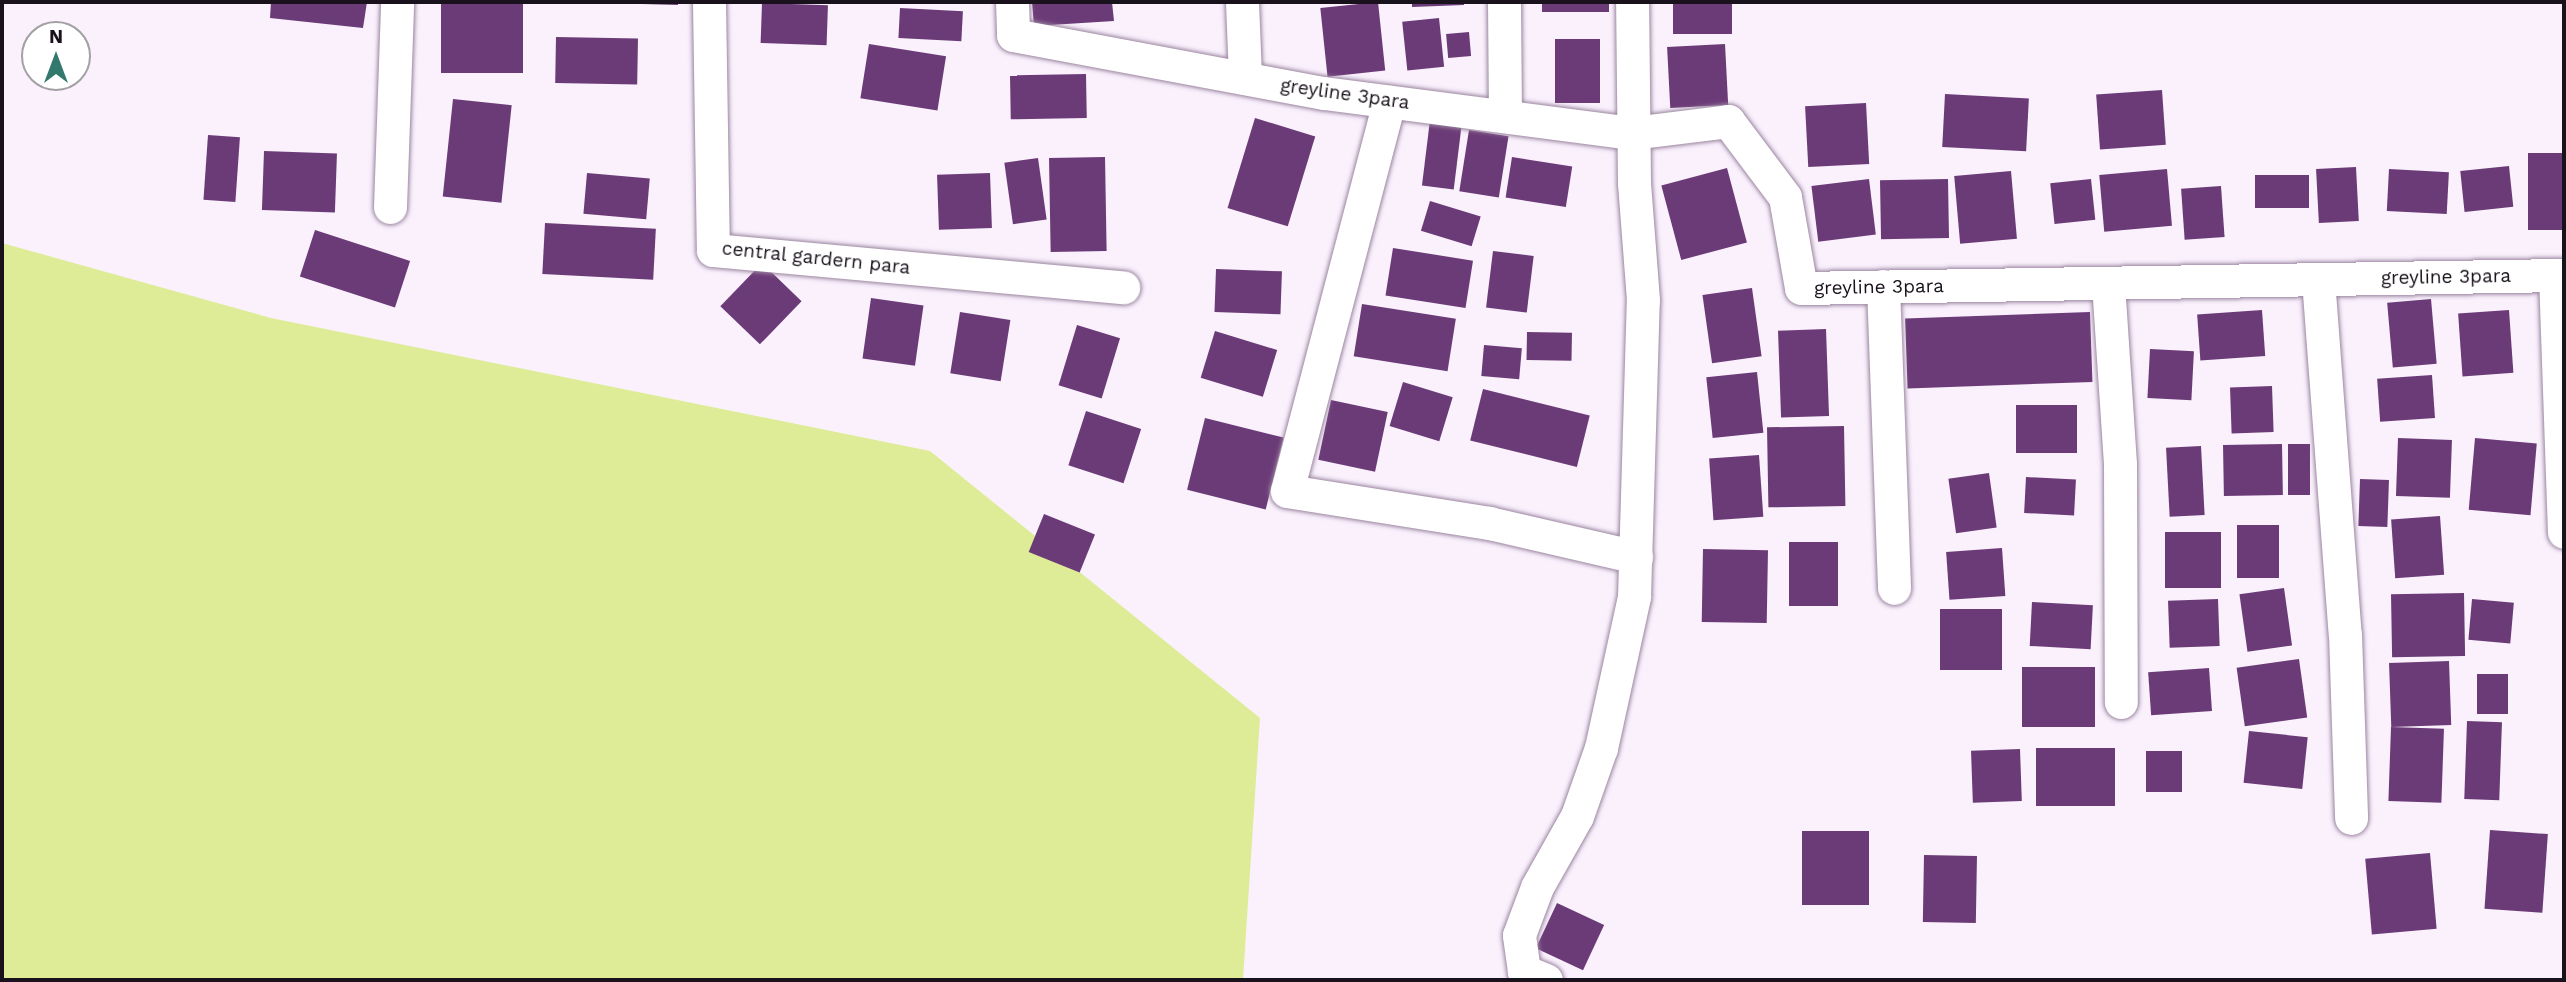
<!DOCTYPE html>
<html>
<head>
<meta charset="utf-8">
<style>
  body { margin:0 }
  #map { position:relative; width:2566px; height:982px; overflow:hidden; background:#faf1fd; font-family:"Work Sans",sans-serif }
  div>[style] { position:absolute }
  .green>* { inset:0; background:#dfec97 }
  .building>* { inset:0; background:#6b3b77; transform-origin:0 0 }
  .roads { filter:drop-shadow(0 0 2px #9b85a0) drop-shadow(0 0 2px #9b85a0) }
  .street>* { height:33px; margin:-16.5px; padding:0 16.5px; transform-origin:16.5px; border-radius:16.5px; background:#fff }
  span { translate:-50% -50%; white-space:nowrap; text-align:center; line-height:1.15; -webkit-text-stroke:7px #fff; paint-order:stroke }
  .street-label { font-size:19px; color:#19111b }
  .frame { position:absolute; inset:0; border:4px solid #19111b; pointer-events:none }
  .north { position:absolute; left:21px; top:21px; width:70px; height:70px; box-sizing:border-box; background:#fff; border:2px solid #a3a0a4; border-radius:50%; rotate:0deg; font-size:19px; font-weight:700; line-height:28px; text-align:center; color:#19111b }
  .north::after { content:''; display:block; margin:auto; width:24px; height:32px; background:#33786d; clip-path:polygon(50% 0,100% 100%,50% 72%,0 100%) }
</style>
</head>
<body>
<div id="map">
  <div class="green">
    <i style="clip-path:polygon(2px 243px,271px 318px,930px 451px,1260px 718px,1243px 980px,2px 980px)"></i>
  </div>
  <div class="building">
    <i style="clip-path:polygon(271px 2px,367px 2px,363px 28px,270px 18px)"></i>
    <i style="left:441px;top:2px;width:82px;height:71px"></i>
    <i style="clip-path:polygon(642px 2px,678px 2px,678px 5px,642px 4px)"></i>
    <i style="clip-path:polygon(1032px 2px,1112px 2px,1114px 21px,1034px 26px)"></i>
    <i style="left:1378px;top:2px;width:69px;height:58px;rotate:84deg"></i>
    <i style="clip-path:polygon(1412px 2px,1464px 2px,1464px 5px,1412px 7px)"></i>
    <i style="left:1542px;top:2px;width:67px;height:10px"></i>
    <i style="left:1673px;top:2px;width:59px;height:32px"></i>
    <i style="left:762px;top:3px;width:66px;height:40px;rotate:2deg"></i>
    <i style="left:900px;top:8px;width:63px;height:30px;rotate:3deg"></i>
    <i style="left:1439px;top:18px;width:49px;height:37px;rotate:84deg"></i>
    <i style="left:1469px;top:32px;width:24px;height:23px;rotate:85deg"></i>
    <i style="left:556px;top:37px;width:82px;height:46px;rotate:1deg"></i>
    <i style="left:1555px;top:39px;width:45px;height:64px"></i>
    <i style="left:869px;top:44px;width:78px;height:55px;rotate:9deg"></i>
    <i style="left:1725px;top:44px;width:61px;height:58px;rotate:87deg"></i>
    <i style="left:1086px;top:74px;width:44px;height:76px;rotate:89deg"></i>
    <i style="left:2162px;top:90px;width:55px;height:66px;rotate:86deg"></i>
    <i style="left:1945px;top:94px;width:84px;height:53px;rotate:3deg"></i>
    <i style="left:453px;top:99px;width:59px;height:98px;rotate:6deg"></i>
    <i style="left:1866px;top:103px;width:61px;height:61px;rotate:87deg"></i>
    <i style="left:1255px;top:118px;width:63px;height:94px;rotate:17deg"></i>
    <i style="left:1430px;top:120px;width:32px;height:66px;rotate:7deg"></i>
    <i style="left:1469px;top:130px;width:40px;height:62px;rotate:9deg"></i>
    <i style="left:208px;top:135px;width:32px;height:65px;rotate:4deg"></i>
    <i style="left:264px;top:151px;width:73px;height:59px;rotate:2deg"></i>
    <i style="left:2528px;top:153px;width:36px;height:77px"></i>
    <i style="left:1105px;top:157px;width:94px;height:56px;rotate:89deg"></i>
    <i style="left:1512px;top:157px;width:61px;height:41px;rotate:9deg"></i>
    <i style="left:1038px;top:158px;width:62px;height:34px;rotate:82deg"></i>
    <i style="left:2509px;top:166px;width:41px;height:49px;rotate:84deg"></i>
    <i style="left:2356px;top:167px;width:54px;height:40px;rotate:87deg"></i>
    <i style="left:1727px;top:168px;width:77px;height:68px;rotate:75deg"></i>
    <i style="left:2167px;top:169px;width:57px;height:68px;rotate:85deg"></i>
    <i style="left:2389px;top:169px;width:60px;height:42px;rotate:3deg"></i>
    <i style="left:2011px;top:171px;width:68px;height:57px;rotate:85deg"></i>
    <i style="left:587px;top:173px;width:63px;height:41px;rotate:5deg"></i>
    <i style="left:990px;top:173px;width:55px;height:53px;rotate:88deg"></i>
    <i style="left:2309px;top:175px;width:33px;height:54px;rotate:90deg"></i>
    <i style="left:1869px;top:179px;width:56px;height:58px;rotate:83deg"></i>
    <i style="left:1948px;top:179px;width:59px;height:68px;rotate:89deg"></i>
    <i style="left:2091px;top:179px;width:41px;height:41px;rotate:84deg"></i>
    <i style="left:2221px;top:186px;width:51px;height:40px;rotate:86deg"></i>
    <i style="left:1430px;top:201px;width:53px;height:31px;rotate:17deg"></i>
    <i style="left:545px;top:223px;width:111px;height:51px;rotate:3deg"></i>
    <i style="left:315px;top:230px;width:100px;height:49px;rotate:18deg"></i>
    <i style="left:1393px;top:248px;width:81px;height:48px;rotate:9deg"></i>
    <i style="left:1493px;top:251px;width:41px;height:57px;rotate:7deg"></i>
    <i style="left:762px;top:263px;width:55px;height:60px;rotate:44deg"></i>
    <i style="left:1216px;top:269px;width:66px;height:43px;rotate:2deg"></i>
    <i style="left:1752px;top:288px;width:69px;height:50px;rotate:82deg"></i>
    <i style="left:871px;top:298px;width:53px;height:61px;rotate:8deg"></i>
    <i style="left:2431px;top:299px;width:65px;height:44px;rotate:85deg"></i>
    <i style="left:1362px;top:304px;width:95px;height:53px;rotate:9deg"></i>
    <i style="left:2262px;top:310px;width:46px;height:65px;rotate:86deg"></i>
    <i style="left:2509px;top:310px;width:63px;height:51px;rotate:86deg"></i>
    <i style="left:960px;top:312px;width:51px;height:62px;rotate:9deg"></i>
    <i style="left:2090px;top:312px;width:70px;height:185px;rotate:88deg"></i>
    <i style="left:1077px;top:325px;width:45px;height:63px;rotate:17deg"></i>
    <i style="left:1826px;top:329px;width:87px;height:48px;rotate:88deg"></i>
    <i style="left:1215px;top:331px;width:65px;height:49px;rotate:17deg"></i>
    <i style="left:1527px;top:332px;width:45px;height:28px;rotate:1deg"></i>
    <i style="left:1484px;top:345px;width:38px;height:31px;rotate:5deg"></i>
    <i style="left:2150px;top:349px;width:44px;height:49px;rotate:3deg"></i>
    <i style="left:1757px;top:372px;width:61px;height:51px;rotate:84deg"></i>
    <i style="left:2432px;top:375px;width:43px;height:55px;rotate:86deg"></i>
    <i style="left:1403px;top:382px;width:52px;height:46px;rotate:17deg"></i>
    <i style="left:2272px;top:386px;width:46px;height:42px;rotate:88deg"></i>
    <i style="left:1483px;top:389px;width:110px;height:53px;rotate:14deg"></i>
    <i style="left:1331px;top:400px;width:58px;height:61px;rotate:12deg"></i>
    <i style="left:2016px;top:405px;width:61px;height:48px"></i>
    <i style="left:1086px;top:411px;width:58px;height:57px;rotate:18deg"></i>
    <i style="left:1205px;top:418px;width:81px;height:74px;rotate:14deg"></i>
    <i style="left:1844px;top:426px;width:80px;height:77px;rotate:89deg"></i>
    <i style="left:2398px;top:438px;width:54px;height:58px;rotate:2deg"></i>
    <i style="left:2475px;top:438px;width:62px;height:72px;rotate:5deg"></i>
    <i style="left:2282px;top:444px;width:51px;height:59px;rotate:89deg"></i>
    <i style="left:2288px;top:444px;width:22px;height:51px"></i>
    <i style="left:2201px;top:446px;width:69px;height:35px;rotate:87deg"></i>
    <i style="left:1759px;top:455px;width:62px;height:50px;rotate:86deg"></i>
    <i style="left:1989px;top:473px;width:55px;height:41px;rotate:82deg"></i>
    <i style="left:2026px;top:477px;width:50px;height:36px;rotate:3deg"></i>
    <i style="left:2360px;top:479px;width:29px;height:47px;rotate:2deg"></i>
    <i style="left:1044px;top:514px;width:55px;height:41px;rotate:22deg"></i>
    <i style="left:2440px;top:516px;width:59px;height:49px;rotate:86deg"></i>
    <i style="left:2237px;top:525px;width:42px;height:53px"></i>
    <i style="left:2165px;top:532px;width:56px;height:56px"></i>
    <i style="left:1838px;top:542px;width:64px;height:49px;rotate:90deg"></i>
    <i style="left:2002px;top:548px;width:48px;height:56px;rotate:86deg"></i>
    <i style="left:1703px;top:549px;width:65px;height:73px;rotate:1deg"></i>
    <i style="left:2284px;top:588px;width:58px;height:45px;rotate:82deg"></i>
    <i style="left:2464px;top:593px;width:63px;height:73px;rotate:89deg"></i>
    <i style="left:2218px;top:599px;width:47px;height:50px;rotate:88deg"></i>
    <i style="left:2472px;top:599px;width:42px;height:41px;rotate:5deg"></i>
    <i style="left:2032px;top:602px;width:61px;height:44px;rotate:3deg"></i>
    <i style="left:1940px;top:609px;width:62px;height:61px"></i>
    <i style="left:2299px;top:659px;width:59px;height:63px;rotate:82deg"></i>
    <i style="left:2449px;top:661px;width:64px;height:60px;rotate:88deg"></i>
    <i style="left:2022px;top:667px;width:73px;height:60px"></i>
    <i style="left:2209px;top:668px;width:43px;height:61px;rotate:86deg"></i>
    <i style="left:2477px;top:674px;width:31px;height:40px"></i>
    <i style="left:2467px;top:721px;width:35px;height:78px;rotate:2deg"></i>
    <i style="left:2391px;top:727px;width:53px;height:74px;rotate:2deg"></i>
    <i style="left:2249px;top:731px;width:59px;height:52px;rotate:6deg"></i>
    <i style="left:2115px;top:748px;width:58px;height:79px;rotate:90deg"></i>
    <i style="left:2020px;top:749px;width:52px;height:49px;rotate:88deg"></i>
    <i style="left:2146px;top:751px;width:36px;height:41px"></i>
    <i style="left:2490px;top:830px;width:58px;height:79px;rotate:4deg"></i>
    <i style="left:1802px;top:831px;width:67px;height:74px"></i>
    <i style="left:2430px;top:853px;width:76px;height:65px;rotate:85deg"></i>
    <i style="left:1924px;top:855px;width:53px;height:67px;rotate:1deg"></i>
    <i style="left:1557px;top:903px;width:52px;height:50px;rotate:25deg"></i>
  </div>
  <div class="roads">
    <div class="street">
      <i style="left:709px;top:2px;width:248px;rotate:89.1deg"></i>
      <i style="left:713px;top:250px;width:412px;rotate:5.2deg"></i>
      <i style="left:1012px;top:2px;width:33px;rotate:88deg"></i>
      <i style="left:1013px;top:35px;width:316px;rotate:10.6deg"></i>
      <i style="left:1324px;top:93px;width:311px;rotate:7.4deg"></i>
      <i style="left:1632px;top:133px;width:97px;rotate:-7.1deg"></i>
      <i style="left:1728px;top:121px;width:95px;rotate:53.1deg"></i>
      <i style="left:1785px;top:197px;width:92px;rotate:80deg"></i>
      <i style="left:1801px;top:288px;width:763px;rotate:-0.98deg"></i>
      <i style="left:1242px;top:2px;width:76px;rotate:87.7deg"></i>
      <i style="left:1504px;top:2px;width:114px;rotate:89.5deg"></i>
      <i style="left:1389px;top:102px;width:402px;rotate:104.7deg"></i>
      <i style="left:1287px;top:491px;width:205px;rotate:9deg"></i>
      <i style="left:1489px;top:523px;width:151px;rotate:13deg"></i>
      <i style="left:390px;top:207px;width:205px;rotate:-88deg"></i>
      <i style="left:2555px;top:275px;width:257px;rotate:88deg"></i>
      <i style="left:2318px;top:279px;width:356px;rotate:85.7deg"></i>
      <i style="left:2345px;top:634px;width:184px;rotate:88.1deg"></i>
      <i style="left:2108px;top:283px;width:181px;rotate:86.2deg"></i>
      <i style="left:2120px;top:464px;width:238px;rotate:89.8deg"></i>
      <i style="left:1883px;top:286px;width:302px;rotate:87.9deg"></i>
      <i style="left:1546px;top:980px;width:24px;rotate:-158deg"></i>
      <i style="left:1524px;top:971px;width:36px;rotate:-98deg"></i>
      <i style="left:1519px;top:935px;width:51px;rotate:-69.4deg"></i>
      <i style="left:1537px;top:887px;width:81px;rotate:-60.6deg"></i>
      <i style="left:1577px;top:816px;width:72px;rotate:-70.6deg"></i>
      <i style="left:1601px;top:748px;width:155px;rotate:-77.7deg"></i>
      <i style="left:1634px;top:597px;width:297px;rotate:-88.3deg"></i>
      <i style="left:1643px;top:300px;width:117px;rotate:-94.4deg"></i>
      <i style="left:1634px;top:183px;width:181px;rotate:-90.6deg"></i>
    </div>
  </div>
  <div class="street-label">
    <span style="left:1345px;top:94px;rotate:8deg">greyline 3para</span>
    <span style="left:816px;top:258px;rotate:6deg">central gardern para</span>
    <span style="left:2446px;top:277px;rotate:-1deg">greyline 3para</span>
    <span style="left:1879px;top:287px;rotate:-1deg">greyline 3para</span>
  </div>
  <div class="frame"></div>
  <div class="north">N</div>
</div>
</body>
</html>
